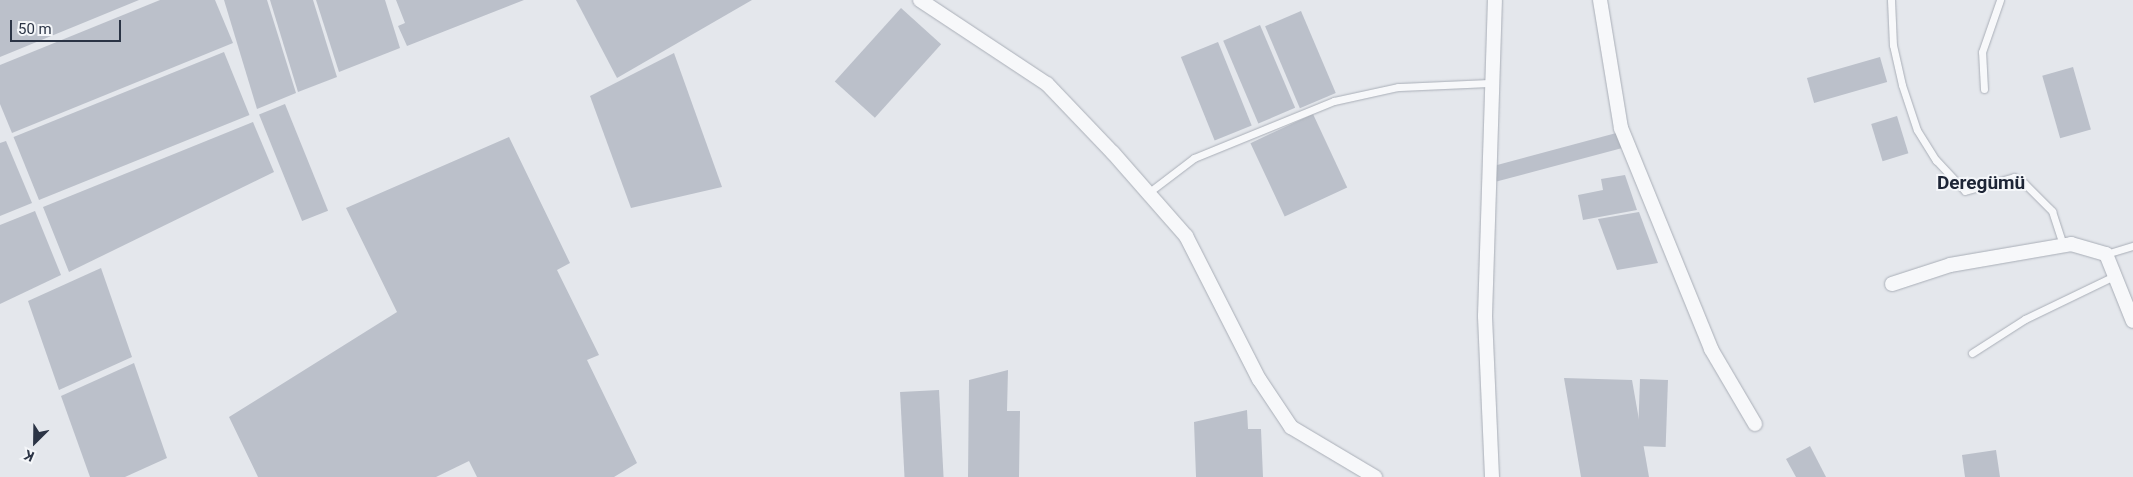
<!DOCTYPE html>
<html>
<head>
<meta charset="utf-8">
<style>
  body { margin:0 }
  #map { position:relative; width:2133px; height:477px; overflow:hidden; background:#e4e7ec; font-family:Roboto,sans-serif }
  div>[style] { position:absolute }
  .building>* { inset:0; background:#bbc0ca; transform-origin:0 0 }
  .roads { filter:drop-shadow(0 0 1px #a9aeb7) drop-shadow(0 0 1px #a9aeb7) }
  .lane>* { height:7px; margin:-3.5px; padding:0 3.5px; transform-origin:3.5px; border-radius:3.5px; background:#f7f8fa }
  .street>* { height:14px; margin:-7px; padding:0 7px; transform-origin:7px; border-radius:7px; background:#f7f8fa }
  span { translate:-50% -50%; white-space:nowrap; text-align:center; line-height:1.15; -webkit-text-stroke:4px #f4f6f9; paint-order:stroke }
  .quarter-label { font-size:19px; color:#1d2536; font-weight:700 }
  .north { position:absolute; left:10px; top:417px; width:50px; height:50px; -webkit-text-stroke:4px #f4f6f9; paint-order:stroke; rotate:203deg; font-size:14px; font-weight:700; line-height:20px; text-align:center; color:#2b3445 }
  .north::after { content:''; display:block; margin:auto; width:18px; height:22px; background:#2b3445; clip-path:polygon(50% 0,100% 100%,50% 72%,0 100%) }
  .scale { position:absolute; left:10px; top:20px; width:111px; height:22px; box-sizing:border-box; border:2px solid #2b3445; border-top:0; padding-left:6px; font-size:15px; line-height:18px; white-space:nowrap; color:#2b3445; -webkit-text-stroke:4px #f4f6f9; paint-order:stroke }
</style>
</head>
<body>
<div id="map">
  <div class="building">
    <i style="clip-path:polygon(0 0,139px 0,0 57px)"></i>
    <i style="clip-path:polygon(160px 0,215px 0,233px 43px,12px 133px,0 104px,0 65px)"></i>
    <i style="clip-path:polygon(224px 0,267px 0,296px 93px,257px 109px)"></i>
    <i style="clip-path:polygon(270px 0,313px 0,337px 77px,298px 92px)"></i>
    <i style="clip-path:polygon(316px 0,385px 0,400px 48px,339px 72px)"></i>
    <i style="clip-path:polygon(396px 0,524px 0,407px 46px,398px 26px,405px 23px)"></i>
    <i style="clip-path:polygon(576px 0,752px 0,617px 78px)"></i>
    <i style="left:901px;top:8px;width:54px;height:99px;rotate:42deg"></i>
    <i style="left:1301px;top:11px;width:89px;height:39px;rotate:67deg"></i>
    <i style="left:1260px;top:25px;width:90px;height:40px;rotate:67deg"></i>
    <i style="left:1218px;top:42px;width:90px;height:40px;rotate:68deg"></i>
    <i style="left:224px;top:52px;width:68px;height:227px;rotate:68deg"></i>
    <i style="clip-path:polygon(674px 53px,722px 187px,631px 208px,590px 96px)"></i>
    <i style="left:1880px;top:57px;width:26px;height:76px;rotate:74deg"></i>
    <i style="left:2073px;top:67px;width:65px;height:32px;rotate:74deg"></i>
    <i style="left:285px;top:104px;width:115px;height:28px;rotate:68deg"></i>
    <i style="left:1313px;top:114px;width:81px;height:69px;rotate:65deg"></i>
    <i style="left:1897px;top:116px;width:39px;height:27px;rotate:73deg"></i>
    <i style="clip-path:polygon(253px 122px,274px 172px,69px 272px,43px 207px)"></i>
    <i style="left:1620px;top:132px;width:16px;height:132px;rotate:75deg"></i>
    <i style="clip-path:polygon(509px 137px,570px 263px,557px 270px,599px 355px,587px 360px,637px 463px,614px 477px,477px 477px,469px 461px,436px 477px,258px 477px,229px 417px,397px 312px,346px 208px)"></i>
    <i style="clip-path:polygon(6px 141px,32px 203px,0 216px,0 143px)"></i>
    <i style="clip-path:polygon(1625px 175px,1637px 210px,1583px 220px,1578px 195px,1603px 190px,1601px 179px)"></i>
    <i style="clip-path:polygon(35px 211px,61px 275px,0 304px,0 225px)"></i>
    <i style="clip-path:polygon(1639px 212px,1658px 263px,1617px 270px,1598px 219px)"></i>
    <i style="clip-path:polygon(101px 268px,132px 357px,59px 390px,28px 301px)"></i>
    <i style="clip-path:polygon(134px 363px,167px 458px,125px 477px,90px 477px,61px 396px)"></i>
    <i style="clip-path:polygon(1008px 370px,1007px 411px,1020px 411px,1019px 477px,968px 477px,969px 380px)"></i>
    <i style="clip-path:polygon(1564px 378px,1632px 380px,1649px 477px,1581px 477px)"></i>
    <i style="left:1640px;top:379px;width:28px;height:67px;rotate:2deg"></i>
    <i style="left:939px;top:390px;width:87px;height:39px;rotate:87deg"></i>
    <i style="clip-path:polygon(1247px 410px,1248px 429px,1261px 429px,1263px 477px,1196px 477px,1194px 422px)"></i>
    <i style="clip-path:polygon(1810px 446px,1826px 477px,1796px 477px,1786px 459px)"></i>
    <i style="clip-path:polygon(1996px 450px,2000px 477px,1965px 477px,1962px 455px)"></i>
  </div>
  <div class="roads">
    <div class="lane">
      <i style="left:1891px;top:0;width:45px;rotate:87.5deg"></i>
      <i style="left:1893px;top:45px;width:41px;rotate:77.3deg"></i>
      <i style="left:1902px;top:85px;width:47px;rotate:71.6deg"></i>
      <i style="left:1917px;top:130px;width:36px;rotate:58deg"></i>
      <i style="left:1936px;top:160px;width:42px;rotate:46.9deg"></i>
      <i style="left:1965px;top:191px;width:51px;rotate:-15.9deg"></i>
      <i style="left:2014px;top:177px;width:12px;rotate:31deg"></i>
      <i style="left:2024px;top:183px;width:40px;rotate:45deg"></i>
      <i style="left:2052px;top:211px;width:36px;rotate:72deg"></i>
      <i style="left:1984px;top:89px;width:37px;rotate:-93deg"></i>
      <i style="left:1982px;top:52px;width:55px;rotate:-70.9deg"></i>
      <i style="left:1148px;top:193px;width:58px;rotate:-37.3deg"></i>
      <i style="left:1194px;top:158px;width:151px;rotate:-22.2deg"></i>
      <i style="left:1334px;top:101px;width:66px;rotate:-12.3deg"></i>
      <i style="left:1398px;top:87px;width:93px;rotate:-2.5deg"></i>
      <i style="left:2106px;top:254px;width:28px;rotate:-17deg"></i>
      <i style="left:1972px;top:353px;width:63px;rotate:-32.7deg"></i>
      <i style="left:2025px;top:319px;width:97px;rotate:-25.8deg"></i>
    </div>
    <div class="street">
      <i style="left:920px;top:0;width:152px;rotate:33.5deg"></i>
      <i style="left:1047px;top:84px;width:95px;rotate:46.3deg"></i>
      <i style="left:1113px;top:153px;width:111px;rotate:48.7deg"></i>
      <i style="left:1186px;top:236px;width:161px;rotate:63deg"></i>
      <i style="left:1259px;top:379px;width:58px;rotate:56.3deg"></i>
      <i style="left:1291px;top:427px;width:98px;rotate:30.8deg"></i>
      <i style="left:1600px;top:0;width:130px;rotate:80.7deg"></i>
      <i style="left:1621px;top:128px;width:239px;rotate:67.8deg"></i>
      <i style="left:1711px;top:349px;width:87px;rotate:59.6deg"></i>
      <i style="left:1892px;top:284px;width:61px;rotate:-18.1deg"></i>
      <i style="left:1950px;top:265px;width:123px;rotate:-9.8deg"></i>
      <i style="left:2071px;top:244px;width:36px;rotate:16deg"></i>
      <i style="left:2106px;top:254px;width:72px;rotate:68.1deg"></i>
      <i style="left:1492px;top:477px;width:161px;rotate:-92.5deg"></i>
      <i style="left:1485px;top:316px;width:316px;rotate:-88.2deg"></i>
    </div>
  </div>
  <div class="quarter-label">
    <span style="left:1981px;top:183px">Deregümü</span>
  </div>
  <div class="north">K</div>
  <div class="scale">50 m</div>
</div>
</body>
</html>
